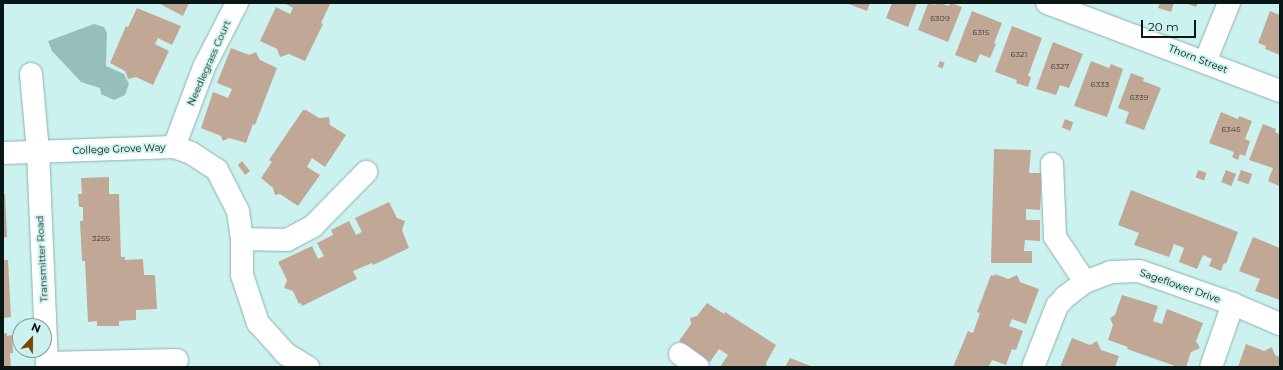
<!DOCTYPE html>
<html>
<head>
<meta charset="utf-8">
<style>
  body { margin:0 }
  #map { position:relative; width:1283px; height:370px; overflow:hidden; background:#ccf2ef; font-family:Montserrat,sans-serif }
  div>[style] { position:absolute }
  .green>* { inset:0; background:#96bfbc }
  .building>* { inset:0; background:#c1a896; transform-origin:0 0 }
  .roads { filter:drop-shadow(0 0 1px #8db1af) drop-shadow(0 0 1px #8db1af) }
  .minor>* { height:22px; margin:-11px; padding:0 11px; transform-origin:11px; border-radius:11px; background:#fff }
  span { translate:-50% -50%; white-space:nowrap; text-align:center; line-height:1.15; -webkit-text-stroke:3.5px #ccf2ef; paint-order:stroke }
  .number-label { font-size:8px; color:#373b36 }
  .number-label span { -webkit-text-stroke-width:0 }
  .street-label { font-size:10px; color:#091716 }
  .frame { position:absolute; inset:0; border:4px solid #091716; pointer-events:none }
  .north { position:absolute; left:12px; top:318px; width:40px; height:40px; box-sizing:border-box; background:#ccf2ef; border:1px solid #7e9a98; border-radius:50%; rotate:22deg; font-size:11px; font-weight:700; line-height:16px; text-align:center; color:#091716 }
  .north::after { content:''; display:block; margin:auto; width:14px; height:18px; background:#824500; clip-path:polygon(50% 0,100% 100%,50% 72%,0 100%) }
  .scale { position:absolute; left:1141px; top:20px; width:55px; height:18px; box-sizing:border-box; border:2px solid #091716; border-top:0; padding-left:5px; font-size:12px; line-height:14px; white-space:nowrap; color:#091716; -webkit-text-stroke:3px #ccf2ef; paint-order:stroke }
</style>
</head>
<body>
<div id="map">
  <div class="green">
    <i style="clip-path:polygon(94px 24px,104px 27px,107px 33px,106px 66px,124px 74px,129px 84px,125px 95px,114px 100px,101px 94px,100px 88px,81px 82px,52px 51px,48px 41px)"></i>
  </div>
  <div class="building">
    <i style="clip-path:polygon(158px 3px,189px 3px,183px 16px)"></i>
    <i style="clip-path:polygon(284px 3px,330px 4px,321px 23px,323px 24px,305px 61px,289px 54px,280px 57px,277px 49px,260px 41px,276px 7px,290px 14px,293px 8px)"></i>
    <i style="clip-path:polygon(846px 3px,870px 3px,867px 11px)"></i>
    <i style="clip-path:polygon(892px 3px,917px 3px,908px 27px,886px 18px)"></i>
    <i style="clip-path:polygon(928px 3px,935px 5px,936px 3px,941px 3px,948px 6px,951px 3px,962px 7px,948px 42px,918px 30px)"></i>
    <i style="clip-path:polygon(1160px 3px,1174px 3px,1171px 12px,1158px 8px)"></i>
    <i style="clip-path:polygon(1185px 3px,1198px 3px,1196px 7px)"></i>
    <i style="clip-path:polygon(137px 8px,181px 26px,172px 45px,158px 38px,155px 44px,169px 51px,153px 85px,136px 77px,128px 79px,125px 71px,110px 63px,126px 26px,128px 27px)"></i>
    <i style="clip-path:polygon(972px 11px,1002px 23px,994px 43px,996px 44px,990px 58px,980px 54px,976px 63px,955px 55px)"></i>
    <i style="clip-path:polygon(1270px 11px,1280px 15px,1280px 55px,1265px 49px,1266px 46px,1258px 43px)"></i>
    <i style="clip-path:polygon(1012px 26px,1042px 38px,1028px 76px,1031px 77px,1028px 87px,1016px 83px,1017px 80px,995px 72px)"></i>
    <i style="clip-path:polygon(1053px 42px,1083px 54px,1069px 88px,1060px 85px,1056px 95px,1036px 89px)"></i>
    <i style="clip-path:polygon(231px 48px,249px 55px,256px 52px,260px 60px,277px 68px,255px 125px,253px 124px,246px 143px,229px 138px,223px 141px,221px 136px,201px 128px,213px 92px,228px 98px,232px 89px,217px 83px)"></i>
    <i style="left:940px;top:61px;width:5px;height:6px;rotate:22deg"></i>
    <i style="clip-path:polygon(1091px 61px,1109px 68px,1111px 64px,1123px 69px,1107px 117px,1074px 106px)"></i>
    <i style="clip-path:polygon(1131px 73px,1144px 78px,1143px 81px,1161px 88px,1144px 130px,1125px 123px,1129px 112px,1118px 108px)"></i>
    <i style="clip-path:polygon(303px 110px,306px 110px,319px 118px,329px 117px,330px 125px,346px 135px,325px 167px,312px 158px,307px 167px,320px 175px,298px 206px,280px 194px,275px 195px,273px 188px,261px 178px,272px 162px,269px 160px)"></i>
    <i style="clip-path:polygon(1221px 112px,1238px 119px,1239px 116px,1252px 121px,1245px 139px,1250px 141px,1245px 156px,1240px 154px,1238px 160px,1232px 157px,1234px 152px,1209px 143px)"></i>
    <i style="left:1065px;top:119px;width:9px;height:9px;rotate:21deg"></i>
    <i style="clip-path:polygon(1263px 124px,1276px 129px,1275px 132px,1280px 134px,1279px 186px,1268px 181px,1273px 168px,1249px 160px)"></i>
    <i style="clip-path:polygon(994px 149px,1031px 150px,1029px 173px,1042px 173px,1040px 210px,1026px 209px,1026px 220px,1040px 220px,1040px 241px,1025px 240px,1024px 251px,1032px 251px,1032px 263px,991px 263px)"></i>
    <i style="clip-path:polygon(242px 161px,250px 171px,245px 175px,238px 165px)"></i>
    <i style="left:1198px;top:170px;width:9px;height:8px;rotate:18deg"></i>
    <i style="left:1226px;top:170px;width:11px;height:13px;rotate:22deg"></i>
    <i style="left:1241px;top:170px;width:12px;height:11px;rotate:20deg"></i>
    <i style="clip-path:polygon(109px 177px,109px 194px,119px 194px,121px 257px,125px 257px,125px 260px,143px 259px,144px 275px,155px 275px,157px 309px,136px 310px,136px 320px,119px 321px,119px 326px,97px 326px,97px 321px,88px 322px,85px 261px,82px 261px,80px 221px,83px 221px,83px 207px,79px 207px,78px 194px,82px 194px,81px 178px)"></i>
    <i style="clip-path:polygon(1131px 190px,1238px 232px,1226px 264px,1224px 263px,1221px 271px,1209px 266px,1212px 259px,1203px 255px,1197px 269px,1179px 262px,1184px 248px,1174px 244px,1169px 257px,1134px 245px,1139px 233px,1118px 225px)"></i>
    <i style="clip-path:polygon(3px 194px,5px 194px,7px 237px,3px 238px)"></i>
    <i style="clip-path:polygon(389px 202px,397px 218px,405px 221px,402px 230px,409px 248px,373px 265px,372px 263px,353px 271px,357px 279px,302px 306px,301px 303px,299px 304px,293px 291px,284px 288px,287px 280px,278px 262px,312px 246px,318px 259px,324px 256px,317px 243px,333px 235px,331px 230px,349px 221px,356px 235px,362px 232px,355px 218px)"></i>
    <i style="clip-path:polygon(1253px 237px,1280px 248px,1280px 300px,1255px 291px,1260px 279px,1239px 271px)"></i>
    <i style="clip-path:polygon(3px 260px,8px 260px,11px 317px,3px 318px)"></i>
    <i style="clip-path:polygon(995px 274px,1008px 279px,1017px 275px,1020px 282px,1039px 289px,1026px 324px,1012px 319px,1009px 326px,1023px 331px,1016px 350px,1012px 349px,1006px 365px,992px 360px,989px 366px,992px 367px,953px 367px,968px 331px,973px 333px,980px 313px,977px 312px,991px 275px,994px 276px)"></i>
    <i style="clip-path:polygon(1122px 295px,1158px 306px,1153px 321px,1162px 324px,1167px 309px,1203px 323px,1196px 341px,1200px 348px,1191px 352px,1186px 367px,1178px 367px,1127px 349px,1128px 347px,1108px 340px,1113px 325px,1110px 318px,1115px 315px)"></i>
    <i style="clip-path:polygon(707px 303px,724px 314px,725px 312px,776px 345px,766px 363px,767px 367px,720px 367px,728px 355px,719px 349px,710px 362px,679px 341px,691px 324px,690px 318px,697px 316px)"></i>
    <i style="clip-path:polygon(7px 333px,7px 336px,12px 335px,13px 353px,10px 353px,11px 367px,3px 367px,3px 334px)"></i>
    <i style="clip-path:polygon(1072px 338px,1090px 345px,1097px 341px,1101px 350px,1119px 356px,1115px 367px,1060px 367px)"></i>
    <i style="clip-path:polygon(1246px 344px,1264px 351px,1272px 347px,1275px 355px,1280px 357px,1280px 367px,1238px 367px)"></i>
    <i style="clip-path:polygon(790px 358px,813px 367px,785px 367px)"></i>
  </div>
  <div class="roads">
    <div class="minor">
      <i style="left:1047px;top:3px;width:249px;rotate:20.7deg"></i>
      <i style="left:1205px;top:62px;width:64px;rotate:-67.9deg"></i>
      <i style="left:31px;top:74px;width:77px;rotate:84.8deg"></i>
      <i style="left:38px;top:151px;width:216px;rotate:87.6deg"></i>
      <i style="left:174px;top:147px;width:85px;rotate:-69.4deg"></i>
      <i style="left:204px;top:67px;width:72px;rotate:-62.7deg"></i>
      <i style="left:3px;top:153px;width:171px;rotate:-2deg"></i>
      <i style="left:174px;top:147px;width:18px;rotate:19deg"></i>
      <i style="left:191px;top:153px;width:31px;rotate:33deg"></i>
      <i style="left:217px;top:170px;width:46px;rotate:62.9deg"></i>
      <i style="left:238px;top:211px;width:28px;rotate:82deg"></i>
      <i style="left:242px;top:239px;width:36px;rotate:90deg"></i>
      <i style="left:242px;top:275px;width:51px;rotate:71.6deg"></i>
      <i style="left:258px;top:323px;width:42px;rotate:47.9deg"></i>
      <i style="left:286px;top:354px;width:26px;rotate:31deg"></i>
      <i style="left:1052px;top:164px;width:73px;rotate:87.6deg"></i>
      <i style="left:1055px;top:237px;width:54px;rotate:56.3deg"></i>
      <i style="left:242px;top:239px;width:45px;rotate:1.3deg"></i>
      <i style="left:287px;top:240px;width:30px;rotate:-28deg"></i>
      <i style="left:313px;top:226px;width:76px;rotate:-45.5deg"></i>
      <i style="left:680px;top:354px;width:22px;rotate:36deg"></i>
      <i style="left:47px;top:363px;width:130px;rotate:-1.3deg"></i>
      <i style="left:1033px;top:367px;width:66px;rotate:-68.5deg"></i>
      <i style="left:1057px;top:306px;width:12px;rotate:-48deg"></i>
      <i style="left:1065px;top:297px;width:25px;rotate:-37deg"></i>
      <i style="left:1085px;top:282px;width:28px;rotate:-21deg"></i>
      <i style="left:1111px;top:272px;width:28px;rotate:-2deg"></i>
      <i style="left:1139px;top:271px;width:100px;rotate:19.3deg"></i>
      <i style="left:1233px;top:304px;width:51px;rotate:23.1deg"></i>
      <i style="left:1211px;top:367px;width:67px;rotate:-70.8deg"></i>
    </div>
  </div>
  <div class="number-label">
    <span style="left:940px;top:19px">6309</span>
    <span style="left:981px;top:33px">6315</span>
    <span style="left:1019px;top:55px">6321</span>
    <span style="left:1060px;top:67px">6327</span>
    <span style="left:1100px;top:85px">6333</span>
    <span style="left:1139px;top:98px">6339</span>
    <span style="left:1231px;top:130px">6345</span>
    <span style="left:101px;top:239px">3255</span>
  </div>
  <div class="street-label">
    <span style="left:1198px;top:59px;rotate:21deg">Thorn Street</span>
    <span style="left:209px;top:63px;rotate:-66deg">Needlegrass Court</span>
    <span style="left:119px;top:149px;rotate:-2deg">College Grove Way</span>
    <span style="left:42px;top:259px;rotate:-93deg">Transmitter Road</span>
    <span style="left:1180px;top:286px;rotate:19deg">Sageflower Drive</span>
  </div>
  <div class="frame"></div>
  <div class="north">N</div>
  <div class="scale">20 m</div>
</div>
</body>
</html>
